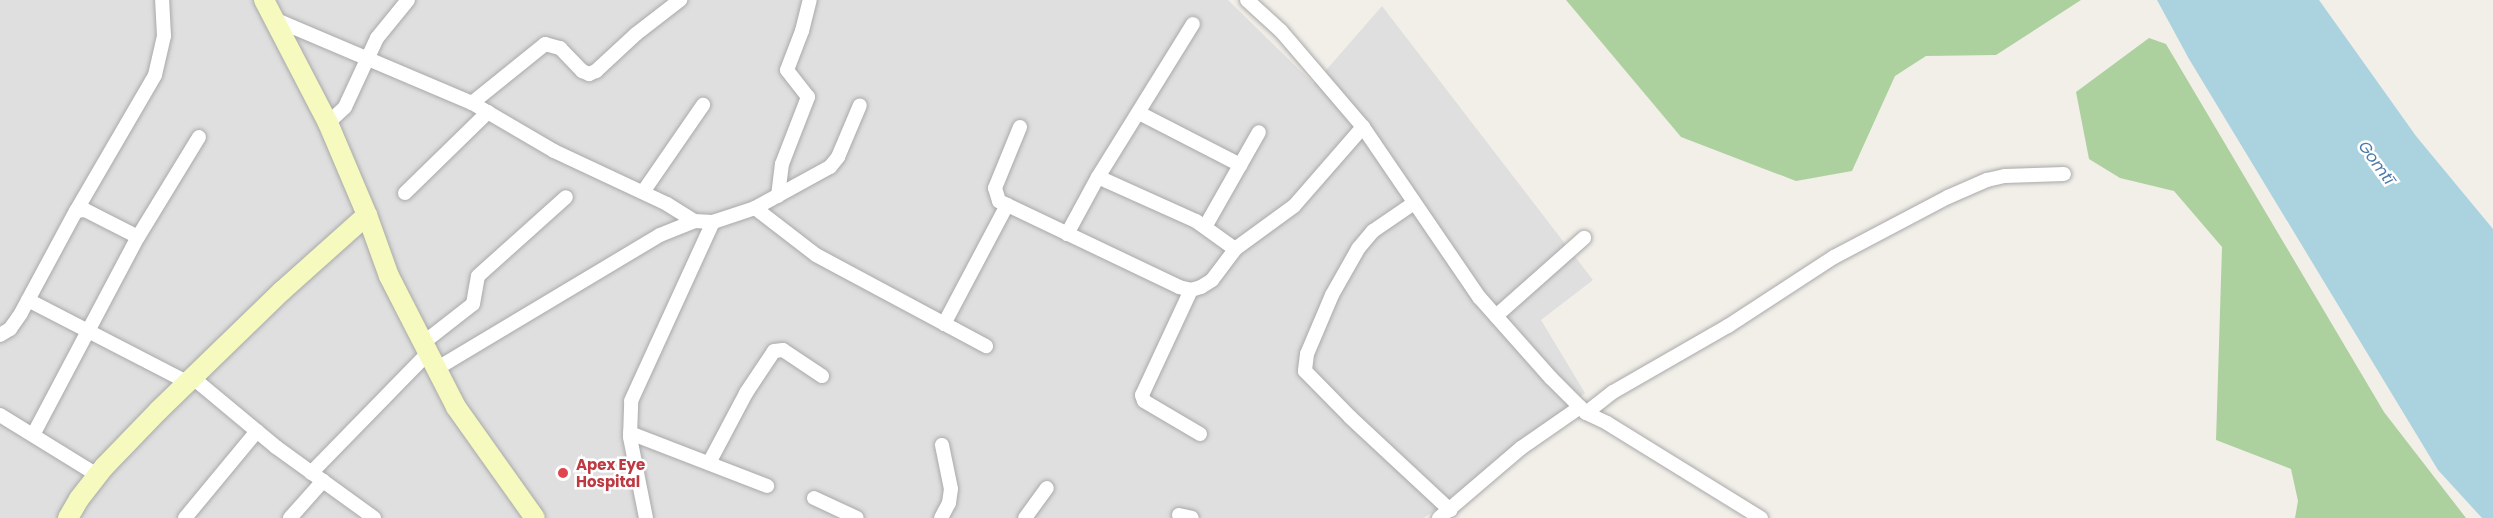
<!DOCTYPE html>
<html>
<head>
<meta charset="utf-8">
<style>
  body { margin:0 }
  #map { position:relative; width:2493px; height:518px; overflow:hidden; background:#f2efe9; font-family:Poppins,sans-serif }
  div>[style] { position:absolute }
  .residential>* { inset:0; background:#e0dfdf }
  .forest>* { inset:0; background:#add19e }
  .water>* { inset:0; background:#aad3df }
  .roads { filter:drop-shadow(0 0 2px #a9a9a9) drop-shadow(0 0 2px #a9a9a9) }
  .street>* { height:14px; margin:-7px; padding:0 7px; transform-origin:7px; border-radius:7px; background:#fff }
  .secondary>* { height:20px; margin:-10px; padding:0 10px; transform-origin:10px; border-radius:10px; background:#f7fabf }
  .dots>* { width:16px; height:16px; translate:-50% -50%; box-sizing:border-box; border:3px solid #fff; border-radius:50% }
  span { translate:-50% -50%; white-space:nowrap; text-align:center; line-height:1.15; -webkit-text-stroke:5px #fff; paint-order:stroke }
  .health-label { font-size:15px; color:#be3a42; font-weight:700 }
  .left { translate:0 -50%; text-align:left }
  .water-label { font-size:16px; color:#4a7aab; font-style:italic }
</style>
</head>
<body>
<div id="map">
  <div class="residential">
    <i style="clip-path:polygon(0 0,1228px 0,1314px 84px,1382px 6px,1593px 280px,1541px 320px,1585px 393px,1424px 518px,0 518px)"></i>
  </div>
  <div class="forest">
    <i style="clip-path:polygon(1566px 0,2081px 0,1996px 55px,1926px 56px,1895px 76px,1852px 171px,1796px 181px,1681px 137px)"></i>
    <i style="clip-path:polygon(2149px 38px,2166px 44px,2384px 412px,2466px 518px,2295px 518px,2298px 501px,2291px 469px,2216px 440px,2222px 247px,2174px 191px,2120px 178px,2089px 159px,2076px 92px)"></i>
  </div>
  <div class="water">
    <i style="clip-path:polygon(2157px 0,2319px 0,2416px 136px,2493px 229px,2493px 518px,2482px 518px,2438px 470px,2189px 59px)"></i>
  </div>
  <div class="roads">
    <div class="street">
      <i style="left:1247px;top:0;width:46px;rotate:42.4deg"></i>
      <i style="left:1281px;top:31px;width:126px;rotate:49.5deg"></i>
      <i style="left:1363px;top:127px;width:206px;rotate:55.7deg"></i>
      <i style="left:1479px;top:297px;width:108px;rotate:48.4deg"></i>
      <i style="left:1551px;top:378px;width:49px;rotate:45deg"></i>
      <i style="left:1586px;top:413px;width:23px;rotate:25deg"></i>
      <i style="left:1607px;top:423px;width:181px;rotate:31.7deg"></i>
      <i style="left:274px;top:19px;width:215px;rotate:23deg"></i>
      <i style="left:472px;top:103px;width:95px;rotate:30.3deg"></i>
      <i style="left:554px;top:151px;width:125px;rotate:25.1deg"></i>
      <i style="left:667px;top:204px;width:32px;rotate:32deg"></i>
      <i style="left:472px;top:103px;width:94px;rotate:-38.9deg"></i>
      <i style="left:545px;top:44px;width:16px;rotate:15deg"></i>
      <i style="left:560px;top:48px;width:32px;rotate:46deg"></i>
      <i style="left:582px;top:71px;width:8px;rotate:23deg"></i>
      <i style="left:589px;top:74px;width:8px;rotate:-23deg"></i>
      <i style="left:596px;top:71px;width:54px;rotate:-42.8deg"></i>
      <i style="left:636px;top:34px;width:56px;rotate:-37.7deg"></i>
      <i style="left:1139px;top:113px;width:114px;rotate:27.2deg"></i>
      <i style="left:328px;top:123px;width:23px;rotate:-43deg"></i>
      <i style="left:345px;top:107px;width:76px;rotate:-65.1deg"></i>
      <i style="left:377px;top:38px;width:49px;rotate:-50.8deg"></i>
      <i style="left:1020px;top:127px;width:66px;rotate:112.3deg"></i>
      <i style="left:995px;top:188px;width:14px;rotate:73deg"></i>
      <i style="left:999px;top:201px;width:199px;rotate:25.5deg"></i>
      <i style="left:1179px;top:287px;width:12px;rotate:14deg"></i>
      <i style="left:1191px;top:290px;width:10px;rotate:-17deg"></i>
      <i style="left:1201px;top:287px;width:13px;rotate:-32deg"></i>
      <i style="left:1212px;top:280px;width:39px;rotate:-53deg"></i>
      <i style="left:1235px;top:249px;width:73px;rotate:-36.1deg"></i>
      <i style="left:1294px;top:206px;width:105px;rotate:-48.9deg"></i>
      <i style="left:1098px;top:177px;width:107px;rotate:24.2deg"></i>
      <i style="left:1196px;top:221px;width:48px;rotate:35.7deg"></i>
      <i style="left:643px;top:192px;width:106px;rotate:-55.4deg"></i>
      <i style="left:405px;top:193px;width:116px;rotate:-44.3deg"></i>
      <i style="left:778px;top:196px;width:32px;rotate:-83deg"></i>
      <i style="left:782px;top:164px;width:72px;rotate:-68.8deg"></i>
      <i style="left:808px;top:97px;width:34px;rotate:-128deg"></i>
      <i style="left:787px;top:70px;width:42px;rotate:-69deg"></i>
      <i style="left:802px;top:31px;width:32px;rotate:-76deg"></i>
      <i style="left:1414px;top:203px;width:50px;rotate:145.7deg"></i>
      <i style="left:1373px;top:231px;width:23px;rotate:130deg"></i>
      <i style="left:1358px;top:249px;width:53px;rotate:119.5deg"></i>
      <i style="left:1332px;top:295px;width:64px;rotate:113deg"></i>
      <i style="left:1307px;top:354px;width:17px;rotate:97deg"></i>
      <i style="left:1305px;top:371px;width:64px;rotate:45.6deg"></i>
      <i style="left:1350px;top:417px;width:137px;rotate:42.9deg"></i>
      <i style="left:755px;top:208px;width:77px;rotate:37.6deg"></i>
      <i style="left:816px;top:255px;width:193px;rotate:28.2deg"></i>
      <i style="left:76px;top:211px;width:157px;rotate:-59.8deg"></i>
      <i style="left:155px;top:75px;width:40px;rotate:-77deg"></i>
      <i style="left:164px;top:36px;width:36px;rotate:-93deg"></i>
      <i style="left:1205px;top:227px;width:109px;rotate:-60.4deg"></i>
      <i style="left:1067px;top:234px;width:65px;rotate:-61.5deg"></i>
      <i style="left:1098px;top:177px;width:180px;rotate:-58.2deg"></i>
      <i style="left:1191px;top:290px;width:116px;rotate:115deg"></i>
      <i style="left:1142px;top:395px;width:6px;rotate:72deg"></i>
      <i style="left:1144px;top:401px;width:65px;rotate:30.5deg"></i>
      <i style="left:28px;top:300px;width:179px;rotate:27.3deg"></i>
      <i style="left:1496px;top:316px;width:118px;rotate:-41.6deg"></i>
      <i style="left:944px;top:324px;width:135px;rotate:-62.1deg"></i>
      <i style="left:0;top:335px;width:12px;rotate:-31deg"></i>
      <i style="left:10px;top:329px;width:19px;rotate:-55deg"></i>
      <i style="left:21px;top:313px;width:116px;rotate:-61.7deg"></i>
      <i style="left:76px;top:211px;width:9px;rotate:-6deg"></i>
      <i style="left:85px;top:210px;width:59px;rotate:27deg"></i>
      <i style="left:423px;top:343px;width:63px;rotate:-38deg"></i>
      <i style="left:473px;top:304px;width:28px;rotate:-80deg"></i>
      <i style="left:478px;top:276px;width:118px;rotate:-41.9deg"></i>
      <i style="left:436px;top:369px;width:261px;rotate:-30.9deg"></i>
      <i style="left:660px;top:235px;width:37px;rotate:-22deg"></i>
      <i style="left:694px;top:221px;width:19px;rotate:3deg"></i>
      <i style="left:713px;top:222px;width:44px;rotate:-18.4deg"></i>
      <i style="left:755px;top:208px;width:85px;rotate:-28.7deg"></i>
      <i style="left:830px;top:167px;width:13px;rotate:-51deg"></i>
      <i style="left:838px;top:157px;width:56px;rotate:-67.1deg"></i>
      <i style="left:192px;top:377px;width:109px;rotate:39.8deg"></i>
      <i style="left:276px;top:447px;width:121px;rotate:35.9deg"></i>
      <i style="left:1586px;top:413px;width:34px;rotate:-38deg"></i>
      <i style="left:1613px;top:392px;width:133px;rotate:-29.9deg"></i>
      <i style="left:1728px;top:326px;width:126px;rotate:-33.1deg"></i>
      <i style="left:1834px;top:257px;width:129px;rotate:-27.8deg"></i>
      <i style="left:1948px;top:197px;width:43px;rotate:-23.6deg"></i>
      <i style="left:1987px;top:180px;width:18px;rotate:-13deg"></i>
      <i style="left:2005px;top:176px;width:59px;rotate:-1.9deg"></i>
      <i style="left:0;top:415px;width:114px;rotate:31.7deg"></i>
      <i style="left:630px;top:433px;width:147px;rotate:21.1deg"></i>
      <i style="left:33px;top:435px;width:224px;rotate:-62.1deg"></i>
      <i style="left:138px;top:237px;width:117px;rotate:-58.6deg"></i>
      <i style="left:709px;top:463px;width:79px;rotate:-62.1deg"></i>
      <i style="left:746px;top:393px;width:50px;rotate:-56.3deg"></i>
      <i style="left:774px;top:351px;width:9px;rotate:-6deg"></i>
      <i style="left:783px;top:350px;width:47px;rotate:33.7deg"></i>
      <i style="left:311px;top:473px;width:168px;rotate:-45.7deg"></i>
      <i style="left:814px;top:498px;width:47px;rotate:24.9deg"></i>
      <i style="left:1179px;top:515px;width:13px;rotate:13deg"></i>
      <i style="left:185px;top:518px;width:113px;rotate:-50.4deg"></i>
      <i style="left:290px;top:518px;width:50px;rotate:-48.3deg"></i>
      <i style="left:646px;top:518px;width:83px;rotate:-101.2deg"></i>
      <i style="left:630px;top:437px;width:36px;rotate:-88deg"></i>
      <i style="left:631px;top:401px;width:197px;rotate:-65.4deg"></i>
      <i style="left:941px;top:518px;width:17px;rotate:-62deg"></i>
      <i style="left:949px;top:503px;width:14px;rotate:-82deg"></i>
      <i style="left:951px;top:489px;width:45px;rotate:-101.6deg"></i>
      <i style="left:1025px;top:518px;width:37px;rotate:-54deg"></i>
      <i style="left:1439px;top:518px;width:108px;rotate:-40.5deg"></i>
      <i style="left:1521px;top:448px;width:72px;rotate:-34.8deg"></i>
    </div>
    <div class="secondary">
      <i style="left:264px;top:0;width:139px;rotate:62.5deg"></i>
      <i style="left:328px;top:123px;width:100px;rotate:67deg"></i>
      <i style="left:367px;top:215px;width:65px;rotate:70.2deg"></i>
      <i style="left:389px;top:276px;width:147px;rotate:62.9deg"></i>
      <i style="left:456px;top:407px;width:136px;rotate:54.6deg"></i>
      <i style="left:68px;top:518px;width:22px;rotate:-60deg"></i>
      <i style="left:79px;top:499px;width:41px;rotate:-52deg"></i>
      <i style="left:104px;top:467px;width:78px;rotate:-46deg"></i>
      <i style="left:158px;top:411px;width:173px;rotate:-44.1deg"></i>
      <i style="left:282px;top:291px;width:114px;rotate:-41.8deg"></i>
    </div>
  </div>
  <div class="dots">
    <i style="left:563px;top:473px;background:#e0444e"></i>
  </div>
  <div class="health-label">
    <span class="left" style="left:576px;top:473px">Apex Eye<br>Hospital</span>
  </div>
  <div class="water-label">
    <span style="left:2376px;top:163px;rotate:54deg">Gomtī</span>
  </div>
</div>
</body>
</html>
